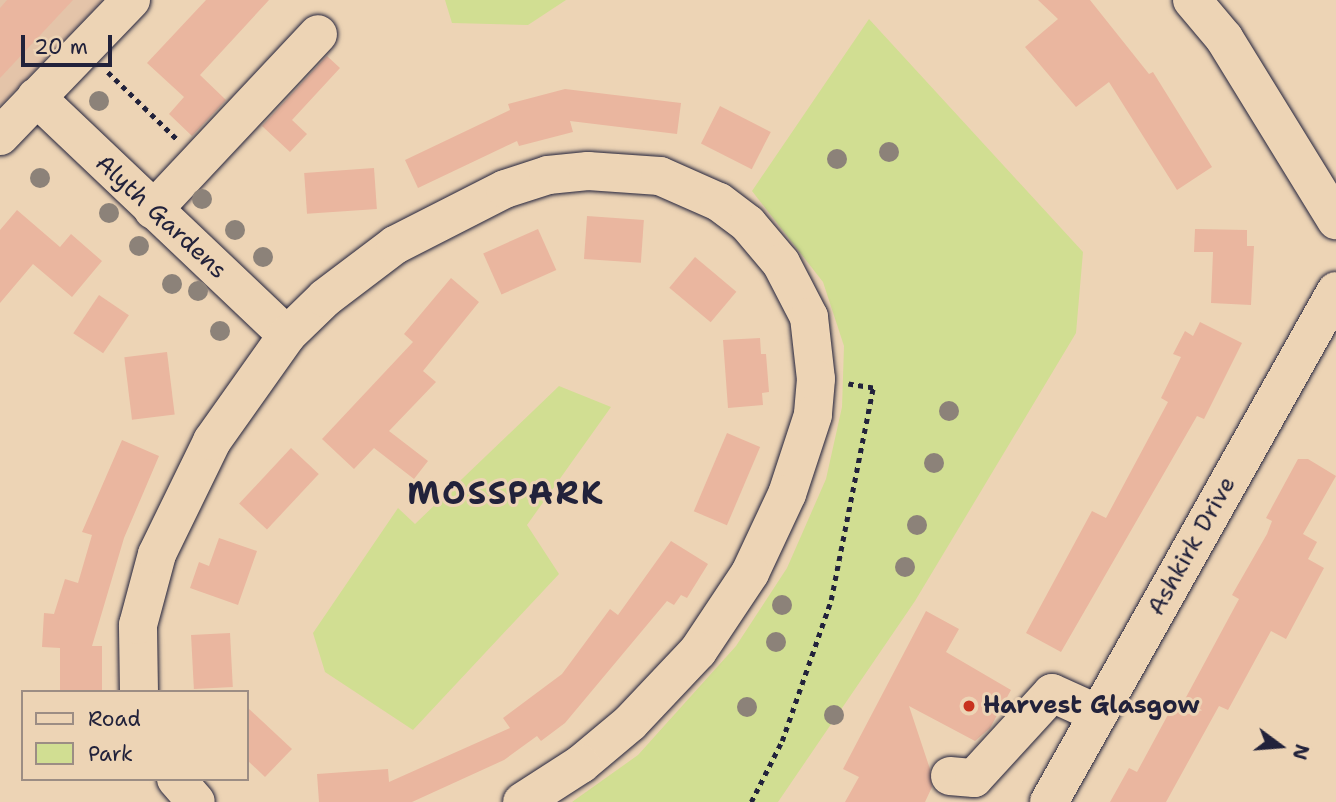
<!DOCTYPE html>
<html>
<head>
<meta charset="utf-8">
<style>
  body { margin:0 }
  #map { position:relative; width:1336px; height:802px; overflow:hidden; background:#edd4b5; font-family:"Shantell Sans",sans-serif }
  div>[style] { position:absolute }
  .built>* { inset:0; background:#e4c4a9 }
  .green>* { inset:0; background:#d1de92 }
  .building>* { inset:0; background:#eab69f; transform-origin:0 0 }
  .path>* { height:4.5px; margin-top:-2.25px; transform-origin:0; background:repeating-linear-gradient(90deg,#22223b 0 5px,transparent 0 10px) }
  .roads { filter:drop-shadow(0 0 2px #22223b) drop-shadow(0 0 2px #22223b) }
  .minor>* { height:38px; margin:-19px; padding:0 19px; transform-origin:19px; border-radius:19px; background:#edd4b5 }
  .trees>* { width:20px; height:20px; margin:-10px; border-radius:50%; background:#8c8279 }
  .dots>* { width:19px; height:19px; translate:-50% -50%; box-sizing:border-box; border:4px solid #edd4b5; border-radius:50% }
  span { translate:-50% -50%; white-space:nowrap; text-align:center; line-height:1.15; -webkit-text-stroke:6px #edd4b5; paint-order:stroke }
  .street-label { font-size:24px; color:#22223b }
  .poi-label { font-size:24px; color:#22223b; font-weight:700 }
  .left { translate:0 -50%; text-align:left }
  .district-label { font-size:32px; color:#22223b; font-weight:700; letter-spacing:2px }
  .legend { position:absolute; left:21px; top:690px; width:228px; height:91px; box-sizing:border-box; background:#edd4b5; border:2px solid #9c8d84; margin:0; padding:9px 12px; list-style:none; font-size:21px; color:#22223b }
  .legend li { display:flex; align-items:center; gap:14px; height:35px }
  .legend b { width:35px; border:2px solid #9c8d84 }
  .north { position:absolute; left:1245px; top:711px; width:70px; height:70px; -webkit-text-stroke:5px #edd4b5; paint-order:stroke; rotate:106deg; font-size:19px; font-weight:700; line-height:28px; text-align:center; color:#22223b }
  .north::after { content:''; display:block; margin:auto; width:24px; height:32px; background:#22223b; clip-path:polygon(50% 0,100% 100%,50% 72%,0 100%) }
  .scale { position:absolute; left:21px; top:35px; width:91px; height:32px; box-sizing:border-box; border:4px solid #22223b; border-top:0; padding-left:9px; font-size:21px; line-height:24px; white-space:nowrap; color:#22223b; -webkit-text-stroke:5px #edd4b5; paint-order:stroke }
</style>
</head>
<body>
<div id="map">
  <div class="built">
    <i style="clip-path:polygon(0 0,103px 0,0 106px)"></i>
  </div>
  <div class="green">
    <i style="clip-path:polygon(445px 0,566px 0,528px 25px,452px 23px)"></i>
    <i style="clip-path:polygon(869px 19px,1083px 252px,1076px 333px,915px 601px,778px 802px,572px 802px,638px 755px,736px 646px,787px 568px,826px 479px,842px 407px,844px 346px,823px 282px,752px 191px)"></i>
    <i style="clip-path:polygon(559px 386px,611px 407px,527px 525px,559px 574px,413px 730px,325px 672px,313px 633px,398px 508px,415px 524px)"></i>
  </div>
  <div class="building">
    <i style="clip-path:polygon(7px 0,73px 0,0 78px,0 8px)"></i>
    <i style="clip-path:polygon(206px 0,269px 0,200px 75px,226px 100px,192px 136px,169px 114px,184px 97px,147px 63px)"></i>
    <i style="clip-path:polygon(1038px 0,1090px 0,1149px 74px,1153px 72px,1212px 167px,1177px 190px,1109px 82px,1076px 107px,1025px 47px,1058px 19px)"></i>
    <i style="clip-path:polygon(327px 56px,340px 68px,292px 120px,307px 134px,290px 152px,262px 126px)"></i>
    <i style="clip-path:polygon(565px 89px,681px 103px,677px 134px,570px 121px,573px 132px,519px 146px,517px 141px,418px 188px,405px 160px,510px 110px,508px 104px)"></i>
    <i style="left:720px;top:106px;width:57px;height:42px;rotate:27deg"></i>
    <i style="left:374px;top:168px;width:41px;height:70px;rotate:86deg"></i>
    <i style="clip-path:polygon(17px 210px,60px 247px,71px 234px,102px 261px,72px 297px,33px 264px,0 303px,0 230px)"></i>
    <i style="left:587px;top:216px;width:57px;height:43px;rotate:4deg"></i>
    <i style="left:538px;top:229px;width:45px;height:60px;rotate:66deg"></i>
    <i style="clip-path:polygon(1195px 229px,1247px 230px,1247px 246px,1254px 246px,1251px 305px,1211px 303px,1213px 252px,1194px 252px)"></i>
    <i style="left:695px;top:257px;width:54px;height:40px;rotate:40deg"></i>
    <i style="clip-path:polygon(451px 278px,479px 302px,423px 371px,436px 382px,389px 431px,428px 461px,414px 479px,374px 448px,354px 469px,322px 439px,413px 342px,404px 334px)"></i>
    <i style="left:99px;top:295px;width:36px;height:46px;rotate:34deg"></i>
    <i style="clip-path:polygon(1200px 322px,1242px 343px,1204px 419px,1197px 416px,1061px 652px,1026px 633px,1092px 511px,1106px 518px,1168px 402px,1161px 398px,1181px 357px,1173px 354px,1185px 331px,1193px 336px)"></i>
    <i style="clip-path:polygon(760px 338px,761px 354px,766px 354px,769px 392px,762px 393px,763px 405px,728px 408px,723px 340px)"></i>
    <i style="left:167px;top:352px;width:63px;height:43px;rotate:83deg"></i>
    <i style="left:727px;top:433px;width:36px;height:85px;rotate:23deg"></i>
    <i style="clip-path:polygon(122px 440px,159px 456px,124px 538px,92px 646px,102px 646px,102px 692px,60px 692px,60px 648px,42px 647px,44px 613px,54px 614px,65px 579px,78px 583px,92px 535px,82px 532px)"></i>
    <i style="left:291px;top:448px;width:38px;height:76px;rotate:43deg"></i>
    <i style="clip-path:polygon(1298px 459px,1308px 459px,1336px 476px,1303px 534px,1317px 542px,1308px 559px,1324px 568px,1286px 639px,1271px 631px,1228px 710px,1219px 706px,1166px 802px,1110px 802px,1129px 768px,1137px 772px,1177px 698px,1184px 701px,1239px 599px,1232px 595px,1267px 534px,1272px 521px,1266px 518px)"></i>
    <i style="clip-path:polygon(219px 538px,257px 551px,238px 605px,190px 588px,199px 562px,209px 566px)"></i>
    <i style="clip-path:polygon(671px 541px,708px 564px,687px 598px,681px 595px,674px 605px,667px 601px,565px 723px,541px 741px,537px 736px,504px 760px,412px 802px,319px 802px,317px 774px,388px 769px,389px 782px,510px 728px,503px 718px,562px 674px,610px 609px,618px 615px)"></i>
    <i style="clip-path:polygon(926px 611px,959px 629px,946px 652px,1011px 690px,990px 728px,975px 741px,909px 706px,930px 769px,932px 787px,925px 802px,845px 802px,859px 777px,843px 769px)"></i>
    <i style="left:230px;top:633px;width:54px;height:39px;rotate:87deg"></i>
    <i style="clip-path:polygon(247px 707px,292px 749px,265px 777px,247px 760px)"></i>
  </div>
  <div class="path">
    <i style="left:108px;top:72px;width:96px;rotate:44.2deg"></i>
    <i style="left:751px;top:802px;width:68px;rotate:-63.1deg"></i>
    <i style="left:782px;top:741px;width:149px;rotate:-70.8deg"></i>
    <i style="left:831px;top:600px;width:216px;rotate:-78.8deg"></i>
    <i style="left:873px;top:388px;width:25px;rotate:-171deg"></i>
  </div>
  <div class="roads">
    <div class="minor">
      <i style="left:1192px;top:0;width:50px;rotate:49.9deg"></i>
      <i style="left:1224px;top:38px;width:214px;rotate:58.4deg"></i>
      <i style="left:36px;top:97px;width:346px;rotate:43.5deg"></i>
      <i style="left:0;top:136px;width:189px;rotate:-46.1deg"></i>
      <i style="left:153px;top:210px;width:241px;rotate:-46.8deg"></i>
      <i style="left:139px;top:692px;width:67px;rotate:-90.9deg"></i>
      <i style="left:138px;top:625px;width:73px;rotate:-75deg"></i>
      <i style="left:157px;top:554px;width:126px;rotate:-64deg"></i>
      <i style="left:212px;top:441px;width:130px;rotate:-54.7deg"></i>
      <i style="left:287px;top:335px;width:53px;rotate:-44.2deg"></i>
      <i style="left:325px;top:298px;width:88px;rotate:-37.1deg"></i>
      <i style="left:395px;top:245px;width:123px;rotate:-27deg"></i>
      <i style="left:505px;top:189px;width:45px;rotate:-18deg"></i>
      <i style="left:548px;top:175px;width:40px;rotate:-5.7deg"></i>
      <i style="left:588px;top:171px;width:72px;rotate:4deg"></i>
      <i style="left:660px;top:176px;width:64px;rotate:23.8deg"></i>
      <i style="left:719px;top:202px;width:36px;rotate:37deg"></i>
      <i style="left:748px;top:224px;width:51px;rotate:49.8deg"></i>
      <i style="left:781px;top:263px;width:61px;rotate:62.6deg"></i>
      <i style="left:809px;top:317px;width:62px;rotate:83.6deg"></i>
      <i style="left:816px;top:379px;width:36px;rotate:95deg"></i>
      <i style="left:813px;top:415px;width:83px;rotate:108.2deg"></i>
      <i style="left:787px;top:494px;width:87px;rotate:115.1deg"></i>
      <i style="left:750px;top:573px;width:94px;rotate:123.7deg"></i>
      <i style="left:698px;top:651px;width:99px;rotate:133.4deg"></i>
      <i style="left:630px;top:723px;width:64px;rotate:140.1deg"></i>
      <i style="left:581px;top:764px;width:70px;rotate:147.2deg"></i>
      <i style="left:950px;top:776px;width:24px;rotate:5deg"></i>
      <i style="left:974px;top:778px;width:115px;rotate:-47.5deg"></i>
      <i style="left:1052px;top:693px;width:51px;rotate:24.5deg"></i>
      <i style="left:176px;top:779px;width:30px;rotate:49deg"></i>
      <i style="left:1049px;top:802px;width:586px;rotate:-60.68deg"></i>
    </div>
  </div>
  <div class="trees">
    <i style="left:99px;top:101px"></i>
    <i style="left:889px;top:152px"></i>
    <i style="left:837px;top:159px"></i>
    <i style="left:40px;top:178px"></i>
    <i style="left:202px;top:199px"></i>
    <i style="left:109px;top:213px"></i>
    <i style="left:235px;top:230px"></i>
    <i style="left:139px;top:246px"></i>
    <i style="left:263px;top:257px"></i>
    <i style="left:172px;top:284px"></i>
    <i style="left:198px;top:291px"></i>
    <i style="left:220px;top:331px"></i>
    <i style="left:949px;top:411px"></i>
    <i style="left:934px;top:463px"></i>
    <i style="left:917px;top:525px"></i>
    <i style="left:905px;top:567px"></i>
    <i style="left:782px;top:605px"></i>
    <i style="left:776px;top:642px"></i>
    <i style="left:747px;top:707px"></i>
    <i style="left:834px;top:715px"></i>
  </div>
  <div class="dots">
    <i style="left:969px;top:706px;background:#c8321e"></i>
  </div>
  <div class="street-label">
    <span style="left:161px;top:217px;rotate:43deg">Alyth Gardens</span>
    <span style="left:1192px;top:546px;rotate:-61deg">Ashkirk Drive</span>
  </div>
  <div class="poi-label">
    <span class="left" style="left:983px;top:706px">Harvest Glasgow</span>
  </div>
  <div class="district-label">
    <span style="left:506px;top:493px">MOSSPARK</span>
  </div>
  <ul class="legend">
  <li><b style="height:9px;background:#edd4b5"></b>Road</li>
  <li><b style="height:19px;background:#d1de92"></b>Park</li>
  </ul>
  <div class="north">N</div>
  <div class="scale">20 m</div>
</div>
</body>
</html>
